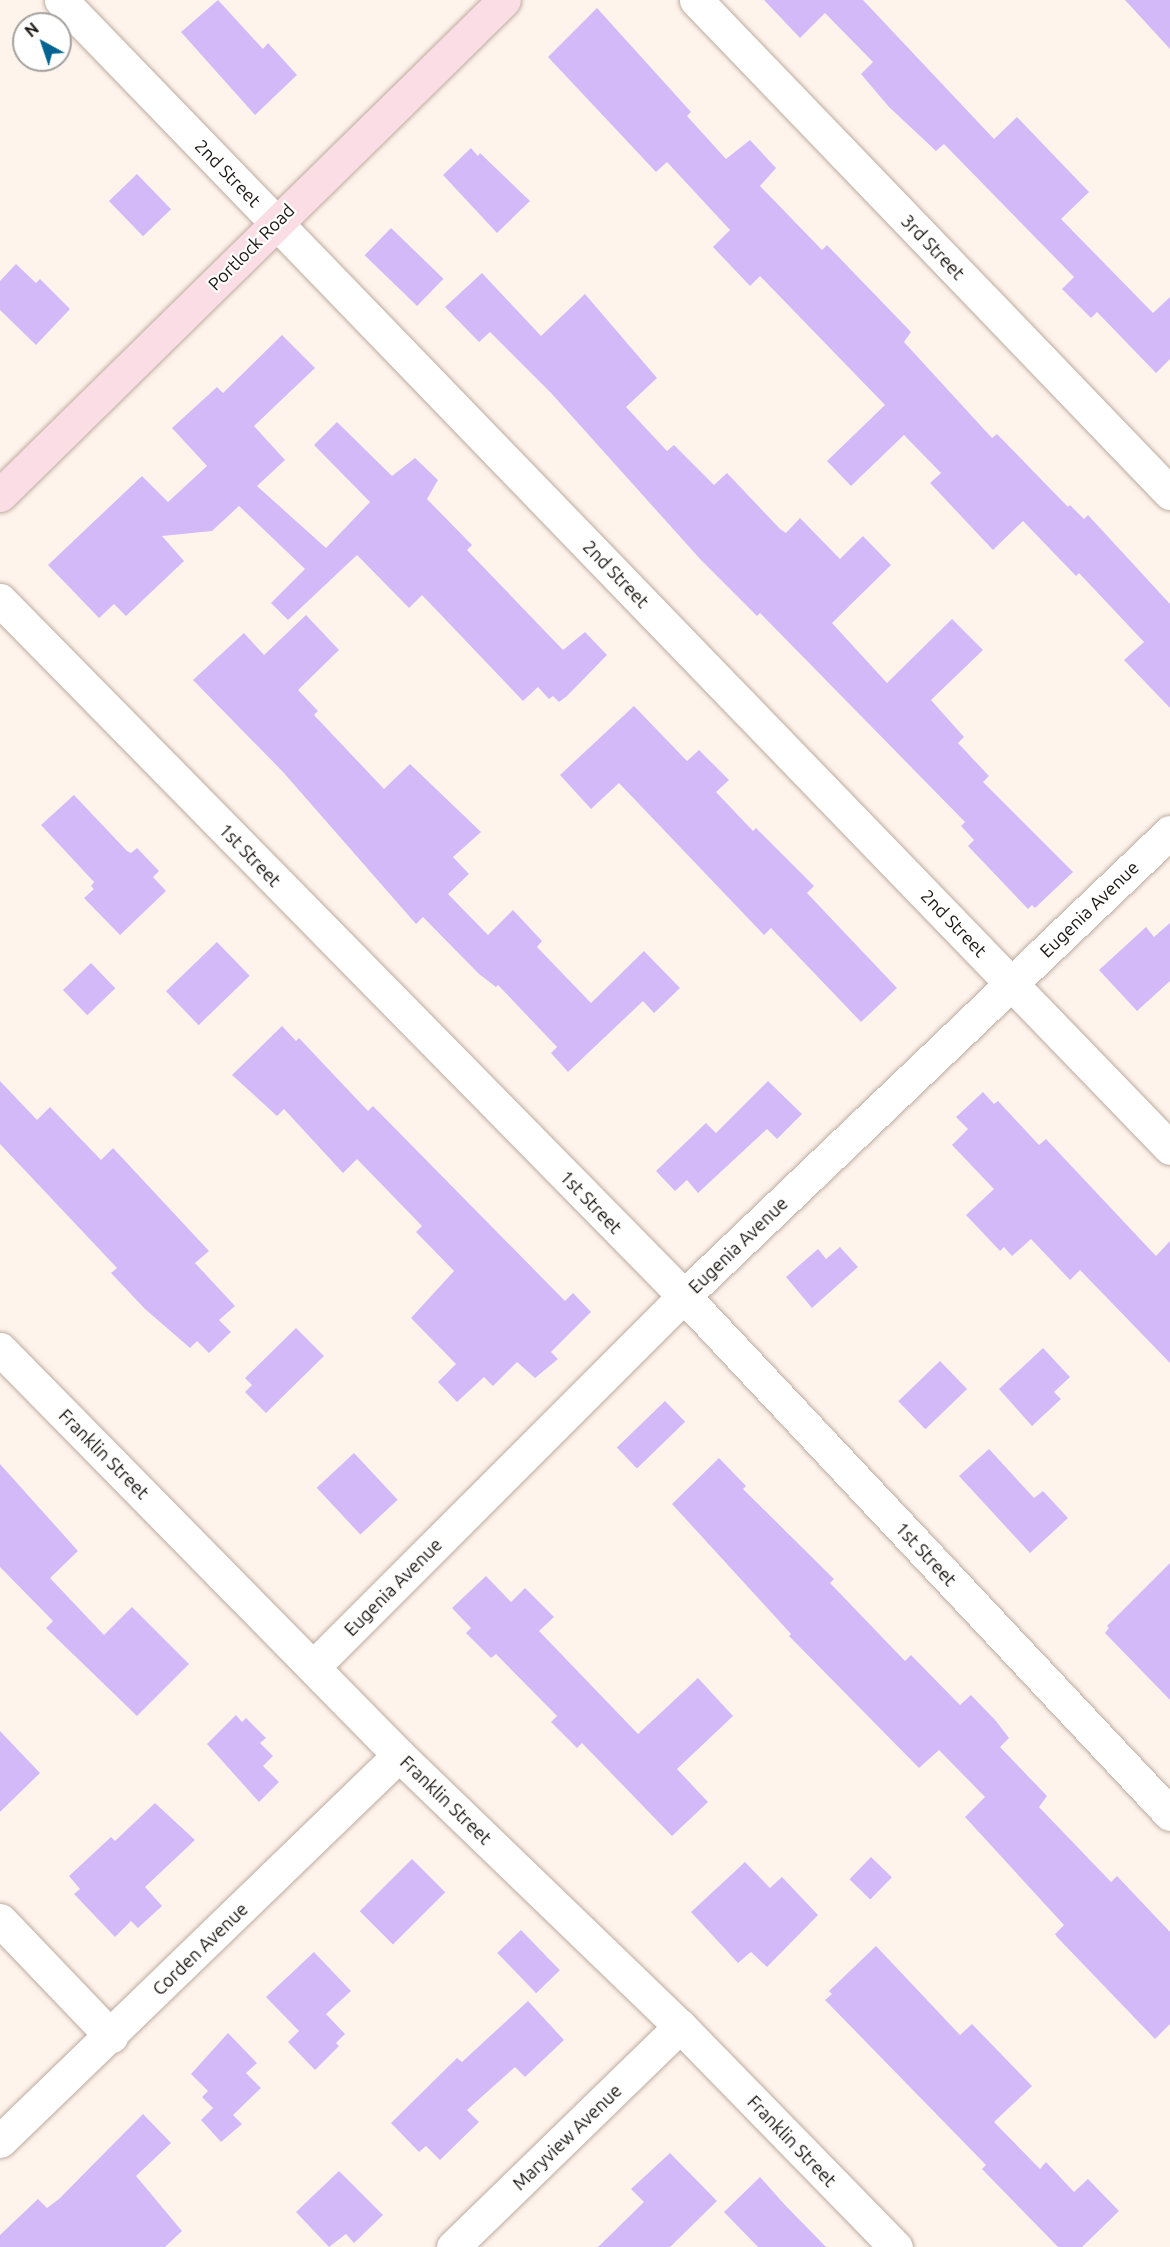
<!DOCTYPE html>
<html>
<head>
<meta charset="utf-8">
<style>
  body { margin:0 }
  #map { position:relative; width:1170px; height:2247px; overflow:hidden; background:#fff4ec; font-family:Ubuntu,sans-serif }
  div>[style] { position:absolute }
  .building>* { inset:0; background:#d4b9f8; transform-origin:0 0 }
  .roads { filter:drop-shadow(0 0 2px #bdaca0) drop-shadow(0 0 2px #bdaca0) }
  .minor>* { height:33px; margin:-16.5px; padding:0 16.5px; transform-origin:16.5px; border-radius:16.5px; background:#fff }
  .major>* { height:33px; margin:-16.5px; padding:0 16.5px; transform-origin:16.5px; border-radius:16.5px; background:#fbdee5 }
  span { translate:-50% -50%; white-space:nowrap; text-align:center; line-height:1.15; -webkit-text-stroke:4.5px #fff; paint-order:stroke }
  .street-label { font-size:18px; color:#1b1510 }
  .north { position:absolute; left:12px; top:12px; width:60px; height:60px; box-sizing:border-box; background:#fff; border:2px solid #a4a19f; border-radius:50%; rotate:320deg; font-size:16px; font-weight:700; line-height:24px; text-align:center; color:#1b1510 }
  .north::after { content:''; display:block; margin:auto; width:21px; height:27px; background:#036392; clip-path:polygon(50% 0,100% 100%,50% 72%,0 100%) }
</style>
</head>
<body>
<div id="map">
  <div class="building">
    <i style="clip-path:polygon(218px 0,263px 49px,268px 43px,297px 75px,255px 115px,181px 32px)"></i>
    <i style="clip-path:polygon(764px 0,863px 0,994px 139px,1017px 117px,1089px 192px,1061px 219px,1153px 313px,1170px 297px,1170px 359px,1156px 373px,1097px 312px,1091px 318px,1062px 289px,1074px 277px,944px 144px,936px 151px,889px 107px,861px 74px,873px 62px,825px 13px,800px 38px)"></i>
    <i style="clip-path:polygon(1125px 0,1170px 0,1170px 49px)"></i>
    <i style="clip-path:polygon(597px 8px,691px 112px,687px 116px,726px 159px,750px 140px,776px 168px,760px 186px,822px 250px,827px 245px,911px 332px,904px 342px,992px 438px,997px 434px,1068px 507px,1070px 505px,1084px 519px,1088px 515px,1170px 604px,1170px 708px,1124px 660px,1144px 642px,1079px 573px,1076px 576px,1023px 521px,993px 550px,930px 483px,941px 473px,904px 435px,851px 486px,827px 461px,885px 405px,760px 276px,750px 286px,713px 247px,730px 230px,667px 162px,656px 172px,548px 57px)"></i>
    <i style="clip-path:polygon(471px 148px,478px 156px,480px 153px,530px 201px,497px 233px,443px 175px)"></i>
    <i style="left:137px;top:174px;width:49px;height:39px;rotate:46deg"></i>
    <i style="left:391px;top:228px;width:73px;height:38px;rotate:44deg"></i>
    <i style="clip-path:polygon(16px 264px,36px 283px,40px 279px,70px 309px,36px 345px,0 310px,0 281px)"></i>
    <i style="clip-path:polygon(482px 273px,541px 336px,585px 294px,657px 378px,626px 407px,667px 451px,674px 445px,714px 485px,727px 473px,780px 529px,786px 533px,800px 518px,840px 559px,863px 536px,891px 565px,832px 623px,887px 683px,952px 619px,983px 650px,931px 700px,964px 737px,958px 743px,989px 776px,983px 782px,1073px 872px,1035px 908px,1032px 905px,1028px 909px,968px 846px,974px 840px,961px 826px,965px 822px,760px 613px,757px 616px,701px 560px,551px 393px,490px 332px,479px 342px,445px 307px)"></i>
    <i style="clip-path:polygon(282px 335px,315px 368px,254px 426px,285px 460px,257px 486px,326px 548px,370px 502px,314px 445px,337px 422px,392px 476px,415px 458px,438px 480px,427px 499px,472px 545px,467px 550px,563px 650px,585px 632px,607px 655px,567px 696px,559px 702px,553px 696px,549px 699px,538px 687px,523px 701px,422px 595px,409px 608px,357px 555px,288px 620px,271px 603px,305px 569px,239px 506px,212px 531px,162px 536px,184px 561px,126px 616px,114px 604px,99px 618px,48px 565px,142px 476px,168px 502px,207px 466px,172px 428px,217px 387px,223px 393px)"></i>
    <i style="clip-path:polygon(306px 615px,339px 650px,298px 690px,318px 711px,314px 715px,384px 789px,410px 764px,481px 832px,453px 857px,469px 874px,448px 894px,488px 935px,513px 910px,542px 941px,537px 947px,591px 1003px,644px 951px,680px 988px,654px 1013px,643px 1001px,568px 1072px,551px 1053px,557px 1047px,498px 985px,496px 987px,479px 974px,423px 917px,416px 924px,283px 772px,193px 680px,244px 633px,264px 655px)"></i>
    <i style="clip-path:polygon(634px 706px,687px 761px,699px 750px,729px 780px,716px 792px,753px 831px,756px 828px,814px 886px,807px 893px,897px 988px,861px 1022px,771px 928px,764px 935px,619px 783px,591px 809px,560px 775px)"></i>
    <i style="clip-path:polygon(74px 795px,127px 851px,131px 853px,137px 848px,159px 871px,153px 877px,166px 891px,120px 935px,84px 898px,94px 889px,91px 886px,94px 882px,41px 825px)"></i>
    <i style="clip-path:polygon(1170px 923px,1170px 981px,1137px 1011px,1099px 970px,1146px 927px,1154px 937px)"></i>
    <i style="left:217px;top:942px;width:47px;height:71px;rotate:46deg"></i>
    <i style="left:91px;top:963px;width:35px;height:39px;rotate:46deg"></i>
    <i style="clip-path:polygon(282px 1026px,296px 1041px,299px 1038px,368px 1111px,373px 1106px,565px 1301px,573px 1293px,591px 1312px,551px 1352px,558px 1359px,535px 1378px,517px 1362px,493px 1386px,484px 1377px,457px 1402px,438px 1382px,456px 1364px,411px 1318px,454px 1271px,416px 1232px,422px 1226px,357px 1159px,343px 1173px,284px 1109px,277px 1116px,232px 1075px)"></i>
    <i style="clip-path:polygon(0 1081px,37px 1120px,50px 1107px,101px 1160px,113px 1148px,209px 1251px,195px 1263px,235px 1306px,219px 1320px,231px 1332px,209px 1353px,197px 1341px,190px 1348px,145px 1309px,111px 1273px,117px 1268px,0 1144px)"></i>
    <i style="clip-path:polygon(768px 1081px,802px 1114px,777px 1139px,767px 1129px,698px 1193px,687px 1180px,675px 1191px,656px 1171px,706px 1123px,716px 1133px)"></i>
    <i style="clip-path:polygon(983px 1092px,994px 1104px,998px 1101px,1039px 1145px,1046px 1139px,1156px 1256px,1170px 1241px,1170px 1363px,1080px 1270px,1070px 1280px,1031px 1239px,1012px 1256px,1004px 1247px,1000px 1251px,966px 1215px,994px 1189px,952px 1145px,968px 1129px,956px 1117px)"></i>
    <i style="clip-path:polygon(840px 1247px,858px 1267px,812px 1308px,786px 1277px,818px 1249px,826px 1259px)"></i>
    <i style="clip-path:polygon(296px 1328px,324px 1356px,266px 1413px,245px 1392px,252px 1385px,245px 1378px)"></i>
    <i style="clip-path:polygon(1043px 1348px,1070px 1377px,1054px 1392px,1061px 1399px,1032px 1426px,999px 1389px)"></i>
    <i style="left:940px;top:1361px;width:39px;height:58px;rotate:46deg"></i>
    <i style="left:665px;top:1401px;width:29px;height:67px;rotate:46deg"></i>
    <i style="clip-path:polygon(989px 1449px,1034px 1498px,1043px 1491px,1068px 1518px,1030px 1553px,959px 1476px)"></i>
    <i style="left:354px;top:1453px;width:64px;height:51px;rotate:47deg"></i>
    <i style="clip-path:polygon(719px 1458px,746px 1486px,743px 1489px,834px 1579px,830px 1583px,905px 1661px,911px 1655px,960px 1705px,971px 1695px,996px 1721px,1009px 1738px,1000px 1747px,1047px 1796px,1039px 1807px,1111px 1882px,1117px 1876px,1170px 1932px,1170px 2024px,1155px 2039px,1057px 1937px,1055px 1934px,1064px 1925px,965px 1817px,985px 1797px,939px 1750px,919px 1768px,789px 1636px,791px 1634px,672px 1504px)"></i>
    <i style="clip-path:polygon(0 1464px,78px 1551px,50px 1578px,104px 1635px,132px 1607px,189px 1664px,137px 1716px,46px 1628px,53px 1621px,0 1567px)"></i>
    <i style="clip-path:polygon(1170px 1563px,1170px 1700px,1105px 1633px,1109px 1628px,1107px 1626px)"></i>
    <i style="clip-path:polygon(486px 1576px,511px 1602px,525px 1588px,554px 1617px,539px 1631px,638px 1734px,698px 1678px,733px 1716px,677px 1769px,708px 1802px,672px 1836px,582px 1743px,577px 1748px,551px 1722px,557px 1716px,496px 1654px,491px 1658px,466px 1633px,471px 1628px,452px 1608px)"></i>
    <i style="clip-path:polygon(236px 1715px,242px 1722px,246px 1718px,266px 1738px,260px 1743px,273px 1756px,263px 1766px,279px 1782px,259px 1802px,207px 1744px)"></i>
    <i style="clip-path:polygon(0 1731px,40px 1773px,0 1812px)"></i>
    <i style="clip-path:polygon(155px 1803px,195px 1840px,145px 1887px,162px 1906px,138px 1928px,131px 1921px,115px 1937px,74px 1894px,80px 1889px,69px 1876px,111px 1837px,115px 1841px)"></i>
    <i style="left:871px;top:1857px;width:29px;height:31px;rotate:44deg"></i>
    <i style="left:412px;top:1859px;width:47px;height:74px;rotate:45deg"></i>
    <i style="clip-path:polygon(745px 1862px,770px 1888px,782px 1877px,818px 1915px,767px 1967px,751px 1952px,738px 1963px,691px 1912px)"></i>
    <i style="left:521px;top:1930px;width:56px;height:33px;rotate:46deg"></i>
    <i style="clip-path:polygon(876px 1946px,960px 2035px,972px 2024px,1032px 2086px,994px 2122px,1040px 2169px,1046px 2162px,1074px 2192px,1088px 2179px,1119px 2211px,1082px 2247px,1058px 2247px,982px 2169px,986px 2165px,825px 2000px,832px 1994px,829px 1991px)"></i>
    <i style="clip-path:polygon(314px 1952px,351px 1991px,326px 2014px,345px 2034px,336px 2043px,339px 2046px,315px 2070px,288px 2042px,299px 2031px,266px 1997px)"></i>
    <i style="clip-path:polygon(528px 2001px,564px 2040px,525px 2077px,515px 2067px,467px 2110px,479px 2122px,440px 2160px,426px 2146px,419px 2152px,391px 2123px,457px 2058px,462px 2062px)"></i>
    <i style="clip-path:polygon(228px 2033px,257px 2063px,246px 2073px,261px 2088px,233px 2115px,242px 2124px,221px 2142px,201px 2120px,213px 2108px,202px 2097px,208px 2091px,191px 2074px)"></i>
    <i style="clip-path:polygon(143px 2114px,171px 2143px,136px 2176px,182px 2231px,165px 2247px,0 2247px,0 2235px,38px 2199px,47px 2208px,59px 2199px)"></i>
    <i style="clip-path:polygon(670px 2153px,717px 2201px,670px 2247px,598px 2247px,644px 2202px,631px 2189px)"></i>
    <i style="clip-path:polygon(339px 2171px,383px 2215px,354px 2243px,346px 2234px,329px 2247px,296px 2212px)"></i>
    <i style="clip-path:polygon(760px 2177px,785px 2205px,826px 2247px,758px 2247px,724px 2212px)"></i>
  </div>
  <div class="roads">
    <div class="minor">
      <i style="left:61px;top:0;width:1596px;rotate:45.99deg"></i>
      <i style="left:696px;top:0;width:684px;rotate:46.13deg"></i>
      <i style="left:0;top:600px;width:976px;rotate:45.5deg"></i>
      <i style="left:684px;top:1296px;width:710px;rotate:46.83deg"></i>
      <i style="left:0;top:1349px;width:569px;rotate:45.5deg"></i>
      <i style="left:399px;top:1755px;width:390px;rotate:44deg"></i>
      <i style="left:680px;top:2026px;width:309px;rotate:45.7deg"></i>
      <i style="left:314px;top:1666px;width:523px;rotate:-45deg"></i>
      <i style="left:684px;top:1296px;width:672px;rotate:-43.67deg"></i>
      <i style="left:0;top:1920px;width:161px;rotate:46.3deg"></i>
      <i style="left:0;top:2141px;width:555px;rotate:-44.05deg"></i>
      <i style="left:453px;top:2247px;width:317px;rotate:-44.2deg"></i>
    </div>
    <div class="major">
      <i style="left:0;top:495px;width:706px;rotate:-44.48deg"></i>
    </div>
  </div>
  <div class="street-label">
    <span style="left:228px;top:173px;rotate:46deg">2nd Street</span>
    <span style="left:251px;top:247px;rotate:-45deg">Portlock Road</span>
    <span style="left:933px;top:247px;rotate:46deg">3rd Street</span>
    <span style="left:616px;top:574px;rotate:46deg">2nd Street</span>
    <span style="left:250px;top:855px;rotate:46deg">1st Street</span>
    <span style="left:1089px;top:909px;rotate:-44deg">Eugenia Avenue</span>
    <span style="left:954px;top:923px;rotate:46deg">2nd Street</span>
    <span style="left:591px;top:1202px;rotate:46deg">1st Street</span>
    <span style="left:738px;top:1245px;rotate:-44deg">Eugenia Avenue</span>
    <span style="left:104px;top:1454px;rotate:45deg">Franklin Street</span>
    <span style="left:926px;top:1554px;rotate:47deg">1st Street</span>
    <span style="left:393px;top:1587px;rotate:-45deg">Eugenia Avenue</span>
    <span style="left:446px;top:1800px;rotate:44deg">Franklin Street</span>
    <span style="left:200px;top:1949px;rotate:-44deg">Corden Avenue</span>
    <span style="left:567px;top:2137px;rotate:-44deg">Maryview Avenue</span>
    <span style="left:792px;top:2141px;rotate:46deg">Franklin Street</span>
  </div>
  <div class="north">N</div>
</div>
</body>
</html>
